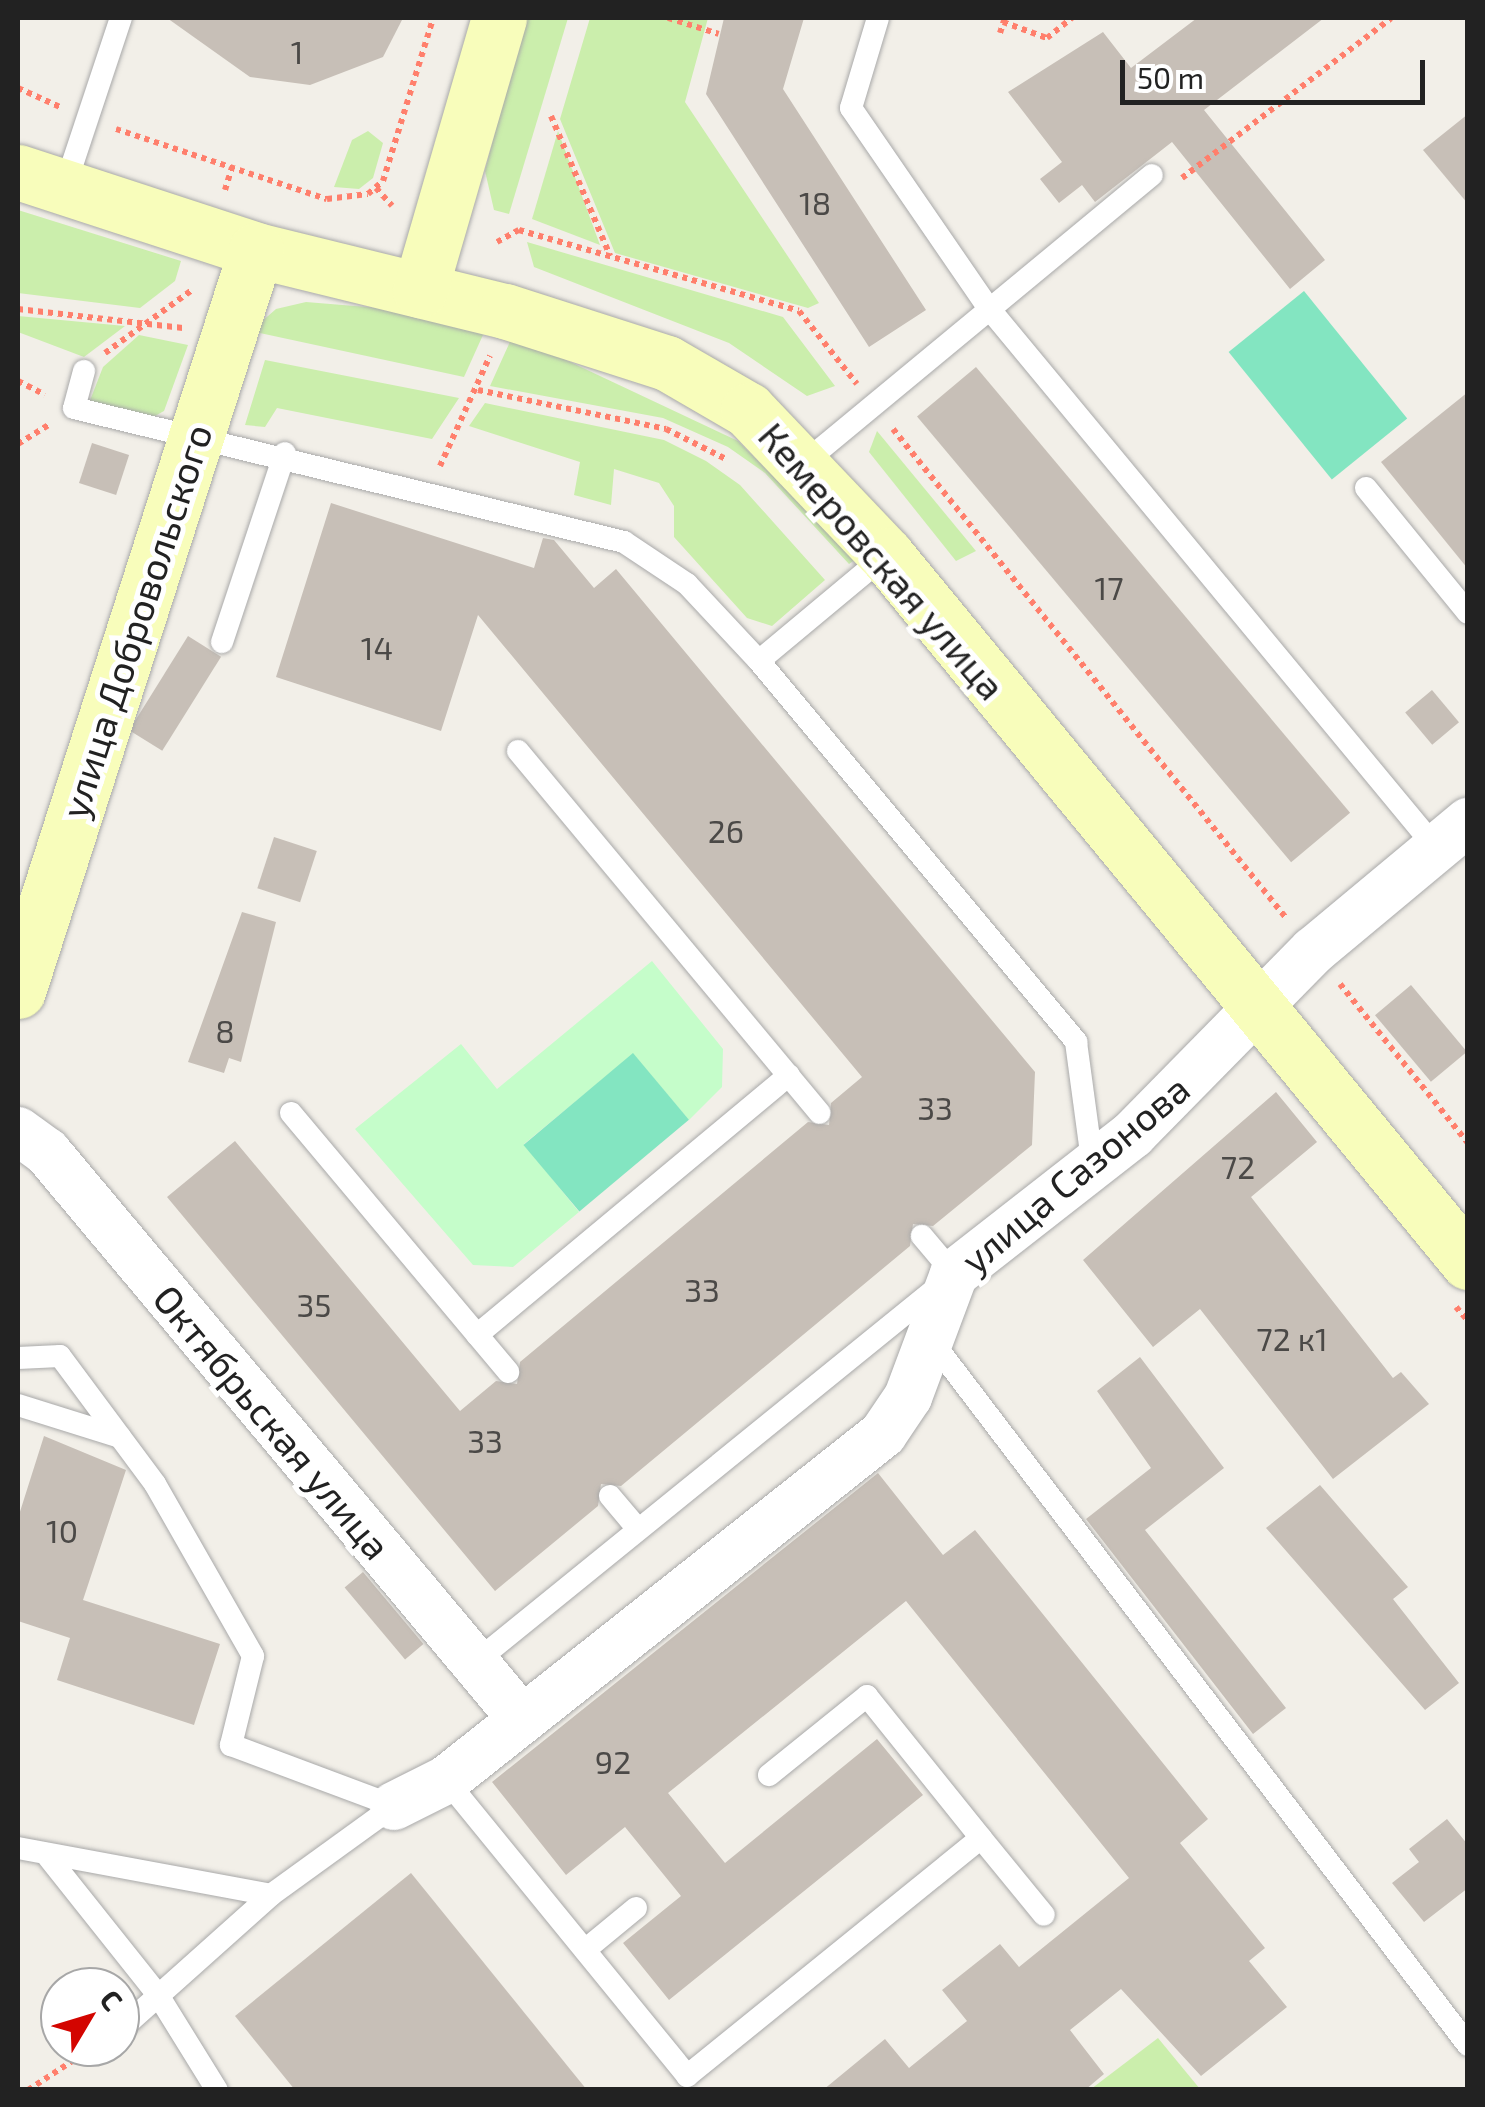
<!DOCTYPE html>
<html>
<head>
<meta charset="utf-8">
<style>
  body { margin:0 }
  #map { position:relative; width:1485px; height:2107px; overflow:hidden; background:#f2efe8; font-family:"Exo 2",sans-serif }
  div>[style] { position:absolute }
  .grass>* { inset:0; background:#cbeeac }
  .park>* { inset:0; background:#c5fdca }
  .pitch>* { inset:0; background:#83e5c1; transform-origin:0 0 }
  .building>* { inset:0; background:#c7bfb7; transform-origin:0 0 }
  .path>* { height:6px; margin-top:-3px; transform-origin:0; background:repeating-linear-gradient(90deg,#ff7f6c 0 5px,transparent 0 10px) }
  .roads { filter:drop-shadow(0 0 2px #a9a9a9) drop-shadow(0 0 2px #a9a9a9) }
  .lane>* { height:22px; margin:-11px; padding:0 11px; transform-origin:11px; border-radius:11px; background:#fff }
  .street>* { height:48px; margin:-24px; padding:0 24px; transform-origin:24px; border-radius:24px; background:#fff }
  .secondary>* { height:55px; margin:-27.5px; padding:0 27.5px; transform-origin:27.5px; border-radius:27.5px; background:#f8fdbb }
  span { translate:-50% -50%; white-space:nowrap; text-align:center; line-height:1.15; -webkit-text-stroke:10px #fff; paint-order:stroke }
  .number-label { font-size:32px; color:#4b4947 }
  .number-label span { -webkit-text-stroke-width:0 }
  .street-label { font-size:38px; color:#222 }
  .frame { position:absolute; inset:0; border:20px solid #222; pointer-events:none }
  .north { position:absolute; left:40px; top:1967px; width:100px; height:100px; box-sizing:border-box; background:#fff; border:2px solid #a7a7a7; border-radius:50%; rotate:52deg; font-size:28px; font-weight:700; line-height:40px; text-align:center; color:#222 }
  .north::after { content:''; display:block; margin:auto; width:35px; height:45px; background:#d30500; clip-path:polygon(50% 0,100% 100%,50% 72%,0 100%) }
  .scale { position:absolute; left:1120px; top:60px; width:305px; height:45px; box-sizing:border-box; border:5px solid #222; border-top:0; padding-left:12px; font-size:30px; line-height:35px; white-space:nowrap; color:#222; -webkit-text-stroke:8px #fff; paint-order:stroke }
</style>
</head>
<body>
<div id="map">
  <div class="grass">
    <i style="clip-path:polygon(524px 18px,568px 18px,509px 214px,494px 210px,485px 171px)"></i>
    <i style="clip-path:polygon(590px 18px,708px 18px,685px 102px,819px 303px,808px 308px,615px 253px,560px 119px)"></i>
    <i style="clip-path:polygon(368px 131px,383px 143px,373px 178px,359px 189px,334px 187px,352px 140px)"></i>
    <i style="clip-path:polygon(558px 131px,600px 245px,532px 219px)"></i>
    <i style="clip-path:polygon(18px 210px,181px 261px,175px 281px,140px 308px,18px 293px)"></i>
    <i style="clip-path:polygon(527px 242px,783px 317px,835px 386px,807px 396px,729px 343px,534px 267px)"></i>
    <i style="clip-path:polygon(306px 302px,379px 308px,487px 326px,464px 377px,251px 331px,276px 309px)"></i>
    <i style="clip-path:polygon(18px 316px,125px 326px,84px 357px,18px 332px)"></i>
    <i style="clip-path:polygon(139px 335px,188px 345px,164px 411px,146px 421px,89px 403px,103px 367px)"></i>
    <i style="clip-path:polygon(513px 335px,738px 441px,856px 559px,849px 564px,765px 473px,728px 447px,663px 418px,490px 386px)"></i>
    <i style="clip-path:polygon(265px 360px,459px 398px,432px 439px,277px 408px,265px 427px,245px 425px)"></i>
    <i style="clip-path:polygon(485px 403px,664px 440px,706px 461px,740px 485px,825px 580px,772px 626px,747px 618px,674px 537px,674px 506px,659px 483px,614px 469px,611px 505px,574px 495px,580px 462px,469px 426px)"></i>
    <i style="clip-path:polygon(877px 431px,976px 551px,956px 561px,869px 452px)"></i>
    <i style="clip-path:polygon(1158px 2038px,1200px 2089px,1091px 2089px)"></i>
  </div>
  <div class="park">
    <i style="clip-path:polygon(652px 961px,723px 1049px,722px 1087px,689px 1120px,633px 1054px,524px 1144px,579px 1212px,513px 1267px,473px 1265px,355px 1129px,461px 1044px,497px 1089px)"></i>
  </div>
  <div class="pitch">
    <i style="left:1304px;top:291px;width:164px;height:97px;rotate:51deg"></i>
    <i style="left:633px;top:1053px;width:87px;height:143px;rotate:50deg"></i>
  </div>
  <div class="building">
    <i style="clip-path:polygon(167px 18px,403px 18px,383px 57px,310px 85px,250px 77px)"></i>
    <i style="clip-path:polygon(724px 18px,804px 18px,783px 89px,926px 310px,869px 347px,706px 94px)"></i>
    <i style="clip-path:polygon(1197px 18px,1324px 18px,1204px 110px,1325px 260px,1290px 289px,1172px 142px,1095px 202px,1082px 185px,1059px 203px,1040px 179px,1062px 162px,1008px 92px,1103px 32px,1131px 68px)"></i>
    <i style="clip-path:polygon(1468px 114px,1468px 204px,1423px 150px)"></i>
    <i style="left:976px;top:367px;width:582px;height:77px;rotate:50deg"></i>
    <i style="clip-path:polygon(1468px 392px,1468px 569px,1381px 462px)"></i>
    <i style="left:92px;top:443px;width:39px;height:42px;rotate:18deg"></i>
    <i style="clip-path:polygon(331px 503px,534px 568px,543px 538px,554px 540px,594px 588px,616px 569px,1035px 1072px,1032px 1145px,933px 1226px,913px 1224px,910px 1246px,621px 1486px,601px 1484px,598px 1506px,495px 1591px,167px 1197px,235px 1141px,460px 1411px,496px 1381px,517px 1384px,520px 1362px,808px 1122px,829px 1125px,831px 1103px,862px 1077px,478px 615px,441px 731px,276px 677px)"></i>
    <i style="left:188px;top:636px;width:39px;height:111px;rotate:32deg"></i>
    <i style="left:1432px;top:690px;width:42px;height:35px;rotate:50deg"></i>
    <i style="left:274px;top:837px;width:45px;height:54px;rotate:18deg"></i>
    <i style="clip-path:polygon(242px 912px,276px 922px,241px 1062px,229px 1058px,224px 1073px,188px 1062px)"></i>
    <i style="left:1411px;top:985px;width:87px;height:47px;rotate:50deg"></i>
    <i style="clip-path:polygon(1276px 1092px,1317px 1142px,1251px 1197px,1393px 1378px,1401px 1372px,1429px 1404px,1333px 1479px,1200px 1309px,1153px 1347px,1083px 1260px)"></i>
    <i style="clip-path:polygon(1140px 1357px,1224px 1468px,1145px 1530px,1286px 1708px,1253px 1734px,1086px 1519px,1151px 1468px,1097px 1391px)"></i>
    <i style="clip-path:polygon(44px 1436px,126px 1470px,83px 1600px,220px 1644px,194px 1725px,57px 1680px,70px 1638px,18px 1621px,18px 1518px)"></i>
    <i style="clip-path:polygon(878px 1473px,943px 1555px,975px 1530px,1208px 1819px,1180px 1843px,1265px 1948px,1249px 1961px,1287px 2007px,1201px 2076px,1121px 1989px,1070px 2030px,1104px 2074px,1085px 2090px,823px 2090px,885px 2039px,909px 2068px,967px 2021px,942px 1990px,1000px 1944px,1019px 1967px,1129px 1878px,906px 1601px,668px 1793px,725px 1863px,877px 1739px,923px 1795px,669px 2000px,623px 1943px,681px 1896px,625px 1827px,566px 1875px,492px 1782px)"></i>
    <i style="clip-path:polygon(1320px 1485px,1408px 1587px,1393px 1599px,1459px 1683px,1425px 1710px,1266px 1528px)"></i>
    <i style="left:363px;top:1572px;width:94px;height:24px;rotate:50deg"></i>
    <i style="clip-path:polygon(1447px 1819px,1468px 1845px,1468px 1888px,1424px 1922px,1392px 1883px,1419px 1862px,1409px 1849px)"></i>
    <i style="clip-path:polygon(411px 1873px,587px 2090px,295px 2090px,235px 2016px)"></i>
  </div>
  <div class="path">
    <i style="left:668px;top:18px;width:53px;rotate:17.4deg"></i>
    <i style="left:1003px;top:22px;width:47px;rotate:20deg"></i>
    <i style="left:1047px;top:38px;width:32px;rotate:-39deg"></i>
    <i style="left:1000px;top:33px;width:16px;rotate:-72deg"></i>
    <i style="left:18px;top:88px;width:48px;rotate:24.4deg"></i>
    <i style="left:551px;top:116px;width:152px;rotate:67.1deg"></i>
    <i style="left:116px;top:129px;width:222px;rotate:18.4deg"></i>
    <i style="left:327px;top:199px;width:41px;rotate:-7deg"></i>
    <i style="left:368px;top:194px;width:20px;rotate:-41deg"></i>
    <i style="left:383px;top:181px;width:170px;rotate:-72.9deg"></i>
    <i style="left:1182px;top:178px;width:263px;rotate:-37.4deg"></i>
    <i style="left:376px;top:188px;width:24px;rotate:48deg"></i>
    <i style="left:225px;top:190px;width:24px;rotate:-73deg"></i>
    <i style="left:497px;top:242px;width:25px;rotate:-29deg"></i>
    <i style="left:519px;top:230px;width:291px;rotate:16.1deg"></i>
    <i style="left:799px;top:311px;width:93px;rotate:51.5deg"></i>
    <i style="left:18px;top:309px;width:166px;rotate:6.6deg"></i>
    <i style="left:105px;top:353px;width:107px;rotate:-35.9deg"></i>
    <i style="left:18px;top:381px;width:30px;rotate:27deg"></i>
    <i style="left:478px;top:390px;width:192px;rotate:11.7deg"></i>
    <i style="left:666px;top:429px;width:67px;rotate:26.6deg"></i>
    <i style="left:893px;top:429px;width:627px;rotate:51.21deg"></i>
    <i style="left:18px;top:444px;width:39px;rotate:-32deg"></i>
    <i style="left:440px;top:466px;width:121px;rotate:-65.6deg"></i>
    <i style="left:1340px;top:984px;width:204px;rotate:51.2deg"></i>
    <i style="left:1456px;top:1307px;width:18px;rotate:49deg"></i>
    <i style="left:28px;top:2090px;width:79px;rotate:-33.1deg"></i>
  </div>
  <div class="roads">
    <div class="lane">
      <i style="left:878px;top:18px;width:94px;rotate:106.7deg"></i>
      <i style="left:851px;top:108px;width:240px;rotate:55.5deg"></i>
      <i style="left:987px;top:306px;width:704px;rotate:50.36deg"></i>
      <i style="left:65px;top:186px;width:177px;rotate:-71.6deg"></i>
      <i style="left:84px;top:371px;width:38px;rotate:105deg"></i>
      <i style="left:74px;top:408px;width:566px;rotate:13.69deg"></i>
      <i style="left:624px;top:542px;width:76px;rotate:33.7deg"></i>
      <i style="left:687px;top:584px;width:105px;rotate:46.9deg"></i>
      <i style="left:805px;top:462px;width:450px;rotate:-39.6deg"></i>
      <i style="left:1366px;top:488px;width:161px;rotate:50.8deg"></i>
      <i style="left:886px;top:555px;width:165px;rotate:140.2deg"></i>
      <i style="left:759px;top:661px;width:496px;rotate:50.2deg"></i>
      <i style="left:1076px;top:1042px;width:120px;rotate:82.3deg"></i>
      <i style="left:222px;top:642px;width:199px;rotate:-71.6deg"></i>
      <i style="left:518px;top:751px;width:471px;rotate:50.2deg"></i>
      <i style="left:291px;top:1113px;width:338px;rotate:50deg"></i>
      <i style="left:477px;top:1335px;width:406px;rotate:-39.8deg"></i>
      <i style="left:928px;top:1336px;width:891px;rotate:52.71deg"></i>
      <i style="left:18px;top:1358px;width:42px;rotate:-2.7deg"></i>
      <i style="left:60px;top:1356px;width:159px;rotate:53.4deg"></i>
      <i style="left:155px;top:1484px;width:198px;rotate:60.3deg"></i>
      <i style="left:253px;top:1656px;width:92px;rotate:103.9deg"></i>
      <i style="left:231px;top:1745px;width:174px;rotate:20.5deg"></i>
      <i style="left:18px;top:1405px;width:107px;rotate:17.4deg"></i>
      <i style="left:610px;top:1496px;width:42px;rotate:49.8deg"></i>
      <i style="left:473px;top:1664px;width:619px;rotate:-39.04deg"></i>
      <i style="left:954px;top:1274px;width:50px;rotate:-130.1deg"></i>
      <i style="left:446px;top:1780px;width:382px;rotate:50.8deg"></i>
      <i style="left:687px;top:2076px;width:378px;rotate:-39deg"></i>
      <i style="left:981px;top:1838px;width:182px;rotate:-128.8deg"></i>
      <i style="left:867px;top:1696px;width:126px;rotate:141.1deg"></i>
      <i style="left:981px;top:1838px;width:99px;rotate:50.7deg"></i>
      <i style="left:18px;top:1848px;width:257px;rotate:10.5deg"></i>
      <i style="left:49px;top:1858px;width:175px;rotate:51.5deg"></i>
      <i style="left:158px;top:1995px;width:112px;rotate:58.2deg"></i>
      <i style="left:585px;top:1950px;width:66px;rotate:-39.5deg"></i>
      <i style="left:120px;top:2030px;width:203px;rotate:-41.8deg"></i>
      <i style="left:271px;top:1895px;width:152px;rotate:-35.9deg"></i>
    </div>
    <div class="street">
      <i style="left:18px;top:1131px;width:36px;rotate:36deg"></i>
      <i style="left:47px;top:1152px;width:740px;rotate:50.05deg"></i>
      <i style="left:394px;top:1806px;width:58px;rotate:-26.6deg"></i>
      <i style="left:446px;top:1780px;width:557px;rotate:-38.37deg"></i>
      <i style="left:883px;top:1434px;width:45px;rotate:-56deg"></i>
      <i style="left:908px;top:1397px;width:131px;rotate:-69.5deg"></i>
      <i style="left:954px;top:1274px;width:227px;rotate:-38deg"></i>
      <i style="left:1133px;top:1134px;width:257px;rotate:-45.5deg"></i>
      <i style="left:1313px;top:951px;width:202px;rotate:-39.8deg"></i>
    </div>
    <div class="secondary">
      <i style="left:18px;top:172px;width:250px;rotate:18.1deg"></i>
      <i style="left:256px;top:250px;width:256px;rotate:13.8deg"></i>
      <i style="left:505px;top:311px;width:170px;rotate:17.8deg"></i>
      <i style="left:667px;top:363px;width:94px;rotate:30.1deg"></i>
      <i style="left:748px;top:410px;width:200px;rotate:46.4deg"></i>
      <i style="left:886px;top:555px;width:916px;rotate:50.54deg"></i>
      <i style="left:420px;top:290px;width:283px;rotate:-73.8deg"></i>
      <i style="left:18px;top:991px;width:778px;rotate:-72.19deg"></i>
    </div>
  </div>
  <div class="number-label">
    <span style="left:297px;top:51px">1</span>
    <span style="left:815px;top:202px">18</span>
    <span style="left:1109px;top:587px">17</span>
    <span style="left:377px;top:647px">14</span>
    <span style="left:726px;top:830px">26</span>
    <span style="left:225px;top:1030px">8</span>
    <span style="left:935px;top:1107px">33</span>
    <span style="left:1238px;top:1166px">72</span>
    <span style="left:702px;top:1289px">33</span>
    <span style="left:314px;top:1304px">35</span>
    <span style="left:1292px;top:1338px">72 к1</span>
    <span style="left:485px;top:1440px">33</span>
    <span style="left:62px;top:1530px">10</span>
    <span style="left:613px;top:1761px">92</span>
  </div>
  <div class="street-label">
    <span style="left:882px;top:561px;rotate:49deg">Кемеровская улица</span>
    <span style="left:136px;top:621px;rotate:-72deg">улица Добровольского</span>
    <span style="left:1075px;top:1174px;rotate:-40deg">улица Сазонова</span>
    <span style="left:272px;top:1422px;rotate:50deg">Октябрьская улица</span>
  </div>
  <div class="frame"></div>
  <div class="north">С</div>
  <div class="scale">50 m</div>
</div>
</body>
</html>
